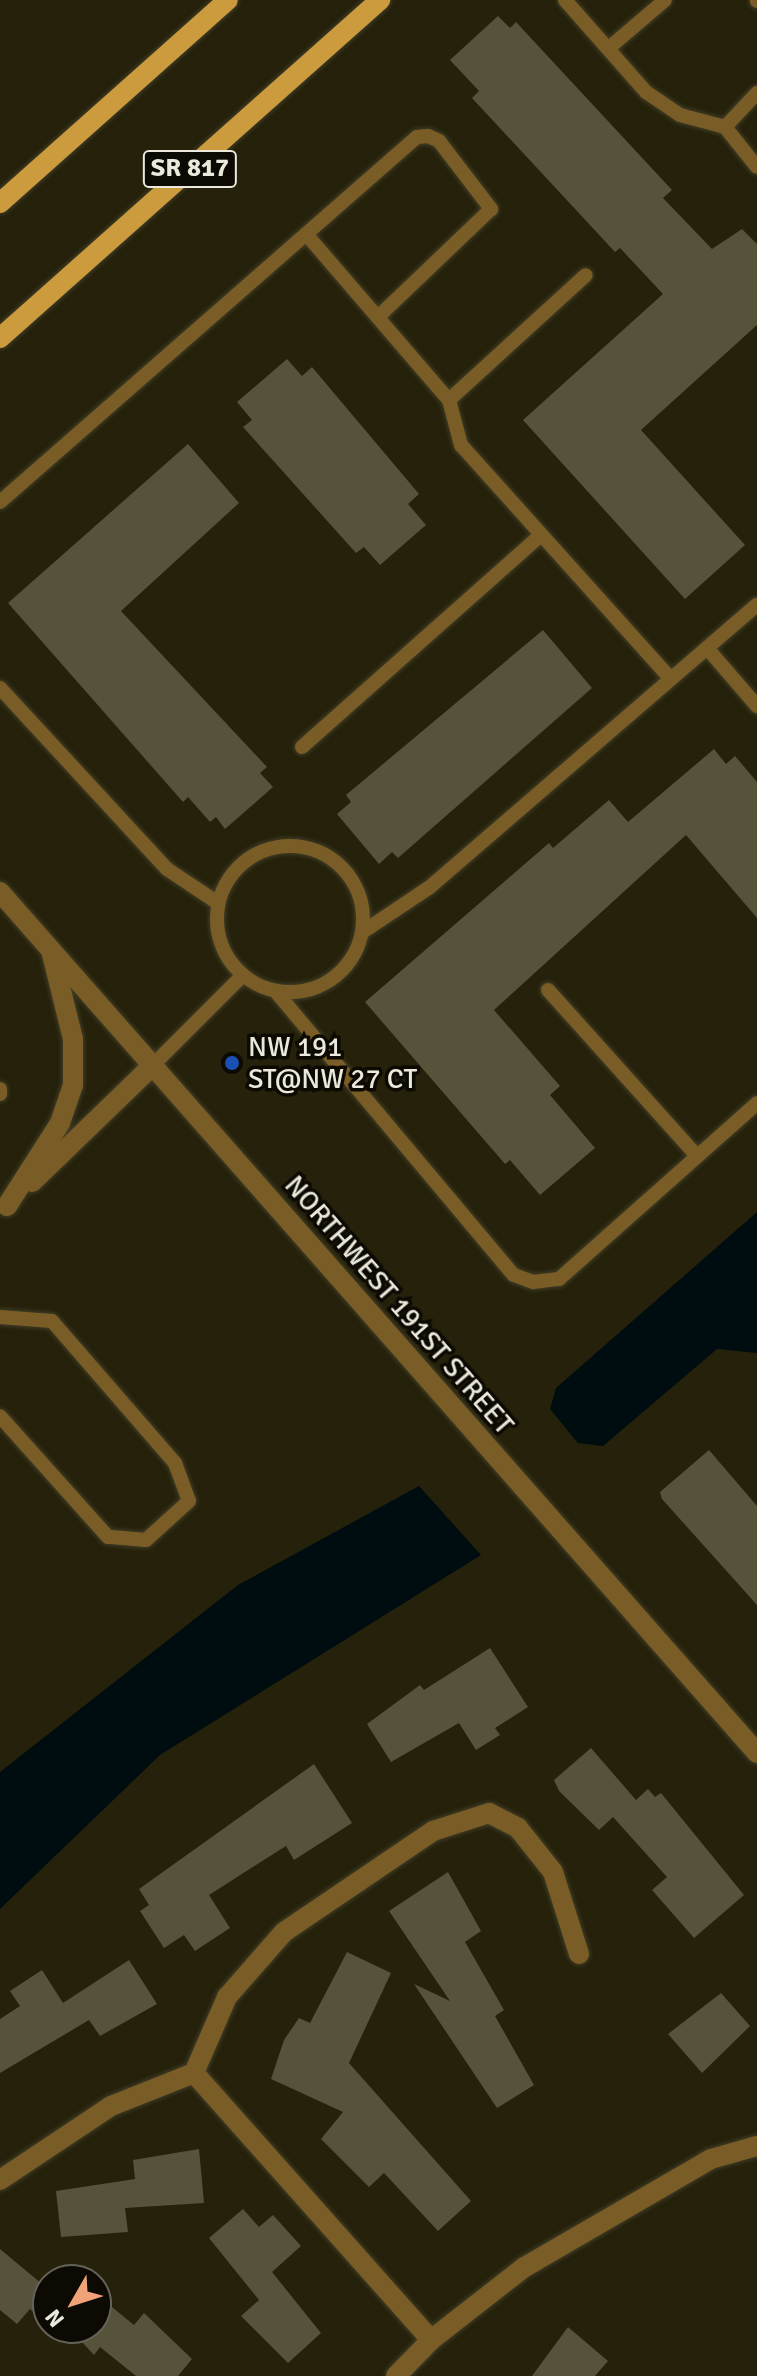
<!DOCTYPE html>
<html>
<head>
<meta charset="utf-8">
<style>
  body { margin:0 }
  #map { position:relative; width:757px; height:2376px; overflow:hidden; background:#25210a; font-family:Signika,sans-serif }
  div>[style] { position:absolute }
  .water>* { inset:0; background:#000d10 }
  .building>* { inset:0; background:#57533a }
  .roads { filter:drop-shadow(0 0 2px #413d27) drop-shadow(0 0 2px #413d27) }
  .service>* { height:14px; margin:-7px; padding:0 7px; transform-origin:7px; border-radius:7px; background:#7a5d26 }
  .service>.ring { margin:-7px; padding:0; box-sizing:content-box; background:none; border:14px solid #7a5d26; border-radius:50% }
  .minor>* { height:20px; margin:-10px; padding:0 10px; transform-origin:10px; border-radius:10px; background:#7a5d26 }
  .tertiary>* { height:20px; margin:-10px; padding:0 10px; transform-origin:10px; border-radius:10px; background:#7a5d26 }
  .primary>* { height:20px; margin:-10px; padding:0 10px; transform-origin:10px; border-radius:10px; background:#cc9b3e }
  .dots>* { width:22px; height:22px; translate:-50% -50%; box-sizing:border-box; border:4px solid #0c0a03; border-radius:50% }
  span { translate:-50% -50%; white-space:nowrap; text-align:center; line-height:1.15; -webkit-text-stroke:7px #0c0a03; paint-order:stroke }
  .shield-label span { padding:2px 6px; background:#0c0a03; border:2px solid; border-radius:6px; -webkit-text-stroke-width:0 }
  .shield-label { font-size:26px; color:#ebe9db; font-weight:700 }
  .poi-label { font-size:28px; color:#ebe9db }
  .left { translate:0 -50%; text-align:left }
  .street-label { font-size:28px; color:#ebe9db }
  .north { position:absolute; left:32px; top:2264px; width:80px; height:80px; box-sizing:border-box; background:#0c0a03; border:2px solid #656359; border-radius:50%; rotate:231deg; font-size:22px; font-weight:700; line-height:32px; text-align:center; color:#ebe9db }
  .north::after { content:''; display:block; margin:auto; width:28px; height:36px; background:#f0a378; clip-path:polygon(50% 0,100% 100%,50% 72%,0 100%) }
</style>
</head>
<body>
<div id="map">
  <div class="water">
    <i style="clip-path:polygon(757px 1212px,757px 1353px,717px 1349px,603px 1446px,578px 1443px,550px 1409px,556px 1388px)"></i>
    <i style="clip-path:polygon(419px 1486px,481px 1555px,160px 1755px,0 1909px,0 1772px,238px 1585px)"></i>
  </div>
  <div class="building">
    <i style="clip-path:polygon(498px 16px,510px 28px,516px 22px,672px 190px,663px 198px,712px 249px,742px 229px,757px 244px,757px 325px,641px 430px,745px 545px,685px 599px,523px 420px,663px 294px,620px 248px,615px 252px,472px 98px,479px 91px,450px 60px)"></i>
    <i style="clip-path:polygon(287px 359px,302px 376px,312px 367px,419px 494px,408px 504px,426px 525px,380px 565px,364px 547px,356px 553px,243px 427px,252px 420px,237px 402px)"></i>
    <i style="clip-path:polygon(188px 444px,239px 503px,121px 611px,267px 767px,260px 773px,273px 787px,225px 829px,216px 817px,210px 822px,188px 797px,183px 802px,8px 603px)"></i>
    <i style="clip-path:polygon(543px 630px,592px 688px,398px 858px,392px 852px,379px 864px,337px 814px,351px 802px,346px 795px)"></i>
    <i style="clip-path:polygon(714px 749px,726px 764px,735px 756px,757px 782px,757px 918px,686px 835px,494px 1010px,560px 1086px,550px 1095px,595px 1148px,540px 1195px,510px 1160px,505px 1164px,365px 1002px,549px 843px,553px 848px,609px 800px,628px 822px)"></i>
    <i style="clip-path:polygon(709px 1450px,757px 1506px,757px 1605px,662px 1499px,660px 1492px)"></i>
    <i style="clip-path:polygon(490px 1648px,528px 1707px,495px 1728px,500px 1735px,476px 1750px,459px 1723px,391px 1762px,367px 1724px,420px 1685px,424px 1690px)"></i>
    <i style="clip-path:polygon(591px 1748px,636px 1800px,648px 1789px,655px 1797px,661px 1793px,744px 1895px,694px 1938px,652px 1890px,667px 1877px,613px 1817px,599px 1830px,559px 1791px,554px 1780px)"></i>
    <i style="clip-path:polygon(314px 1764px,352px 1823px,294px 1860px,286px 1846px,209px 1895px,230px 1928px,195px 1951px,184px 1935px,164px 1948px,140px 1911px,149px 1905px,139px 1889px)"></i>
    <i style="clip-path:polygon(448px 1872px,481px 1931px,465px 1942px,504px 2010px,495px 2016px,534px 2085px,497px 2108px,414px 1984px,450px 2001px,389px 1911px)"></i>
    <i style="clip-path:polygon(347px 1952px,391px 1973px,349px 2063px,471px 2201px,438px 2231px,384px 2173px,369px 2187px,321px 2139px,343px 2112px,271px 2079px,284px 2040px,299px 2018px,310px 2023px)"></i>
    <i style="clip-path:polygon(129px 1960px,157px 2004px,100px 2036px,89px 2020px,0 2073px,0 2019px,20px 2006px,10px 1991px,42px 1970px,63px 2003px)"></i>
    <i style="clip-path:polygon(721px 1993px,750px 2026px,702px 2073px,668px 2034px)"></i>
    <i style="clip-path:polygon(199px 2149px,204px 2203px,125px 2208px,128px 2232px,61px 2237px,56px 2191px,135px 2179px,133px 2160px)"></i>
    <i style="clip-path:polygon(243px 2209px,259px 2227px,273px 2215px,301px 2246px,272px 2272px,321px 2333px,288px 2363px,241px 2316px,259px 2300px,209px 2238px)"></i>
    <i style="clip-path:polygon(0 2249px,48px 2289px,48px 2324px,30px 2309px,17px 2324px,0 2310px)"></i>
    <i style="clip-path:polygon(96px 2294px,134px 2325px,144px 2313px,192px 2359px,178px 2376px,136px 2376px,100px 2347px,94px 2355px,69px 2328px,96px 2328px)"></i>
    <i style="clip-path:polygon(568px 2327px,608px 2361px,595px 2376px,532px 2376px)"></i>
  </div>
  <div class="roads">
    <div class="service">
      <i style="left:565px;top:0;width:123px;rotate:48.6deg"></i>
      <i style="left:646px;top:92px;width:41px;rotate:34.1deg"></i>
      <i style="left:680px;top:115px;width:47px;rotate:14.9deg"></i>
      <i style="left:725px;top:127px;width:51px;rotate:51.3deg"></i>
      <i style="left:757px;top:0;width:1px;rotate:90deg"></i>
      <i style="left:610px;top:47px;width:72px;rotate:-40.5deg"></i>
      <i style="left:725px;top:127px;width:47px;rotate:-46.7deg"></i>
      <i style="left:306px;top:234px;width:219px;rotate:49.3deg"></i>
      <i style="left:449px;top:400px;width:47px;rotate:75.1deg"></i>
      <i style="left:461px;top:445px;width:314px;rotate:48.1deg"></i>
      <i style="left:449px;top:400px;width:185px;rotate:-42.4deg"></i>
      <i style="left:0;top:502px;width:554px;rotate:-41.2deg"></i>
      <i style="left:417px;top:137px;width:11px;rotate:-5deg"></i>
      <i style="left:428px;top:136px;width:12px;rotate:24deg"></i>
      <i style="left:439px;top:141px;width:86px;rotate:52.6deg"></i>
      <i style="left:491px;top:209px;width:156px;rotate:136.3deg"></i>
      <i style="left:707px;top:648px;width:77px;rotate:49.2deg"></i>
      <i style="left:0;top:688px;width:246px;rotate:47.3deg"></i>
      <i style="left:167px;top:869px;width:61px;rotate:33.7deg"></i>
      <i style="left:302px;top:747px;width:319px;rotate:-41.6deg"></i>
      <i class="ring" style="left:217px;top:846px;width:132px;height:132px"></i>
      <i style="left:364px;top:931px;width:79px;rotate:-33.7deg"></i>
      <i style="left:430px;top:887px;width:432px;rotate:-40.8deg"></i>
      <i style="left:548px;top:990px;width:223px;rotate:48.1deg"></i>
      <i style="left:277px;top:993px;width:368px;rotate:50deg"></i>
      <i style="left:514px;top:1275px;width:20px;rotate:20deg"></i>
      <i style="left:533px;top:1282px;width:26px;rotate:-7deg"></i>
      <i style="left:559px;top:1279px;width:265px;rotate:-41.6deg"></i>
      <i style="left:152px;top:1066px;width:126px;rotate:-45deg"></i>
      <i style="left:0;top:1089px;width:5px;rotate:90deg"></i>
      <i style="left:0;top:1317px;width:52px;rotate:4.4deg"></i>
      <i style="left:52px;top:1321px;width:188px;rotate:49.1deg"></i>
      <i style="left:175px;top:1463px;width:40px;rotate:69.8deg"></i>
      <i style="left:189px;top:1501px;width:58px;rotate:137.8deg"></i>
      <i style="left:146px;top:1540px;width:38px;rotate:-175deg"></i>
      <i style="left:108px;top:1537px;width:162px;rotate:-131.8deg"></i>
    </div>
    <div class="minor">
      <i style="left:194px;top:2073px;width:357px;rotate:48.4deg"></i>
      <i style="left:0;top:2180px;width:133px;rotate:-33.7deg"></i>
      <i style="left:111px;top:2106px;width:89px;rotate:-21.7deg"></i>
      <i style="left:194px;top:2073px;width:83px;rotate:-66.5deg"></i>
      <i style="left:227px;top:1997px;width:86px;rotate:-48.8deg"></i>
      <i style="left:284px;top:1932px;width:180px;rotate:-34.1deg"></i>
      <i style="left:433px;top:1831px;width:59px;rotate:-17.8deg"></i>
      <i style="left:489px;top:1813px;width:33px;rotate:27deg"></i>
      <i style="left:518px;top:1828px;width:56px;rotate:51.5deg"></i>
      <i style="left:553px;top:1872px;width:86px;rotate:72.4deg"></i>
      <i style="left:396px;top:2376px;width:50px;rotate:-45.8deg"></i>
      <i style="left:431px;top:2340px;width:117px;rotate:-38deg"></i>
      <i style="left:523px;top:2268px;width:217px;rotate:-30.1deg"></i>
      <i style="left:711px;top:2159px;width:48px;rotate:-15.8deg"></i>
    </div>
    <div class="tertiary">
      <i style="left:0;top:892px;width:1146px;rotate:48.68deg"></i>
      <i style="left:32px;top:1182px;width:167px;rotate:-44deg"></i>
      <i style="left:7px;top:1206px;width:98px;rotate:-57.4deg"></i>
      <i style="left:60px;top:1123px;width:40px;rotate:-71.1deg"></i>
      <i style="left:73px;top:1085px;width:46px;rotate:-90deg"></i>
      <i style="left:73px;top:1039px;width:88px;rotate:-103.9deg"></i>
    </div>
    <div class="primary">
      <i style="left:0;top:203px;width:305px;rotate:-41.7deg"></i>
      <i style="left:0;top:338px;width:509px;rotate:-41.65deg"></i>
    </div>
  </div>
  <div class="dots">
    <i style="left:232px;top:1063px;background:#1a4fb4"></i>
  </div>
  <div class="shield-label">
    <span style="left:190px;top:169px">SR 817</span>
  </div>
  <div class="poi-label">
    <span class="left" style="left:248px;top:1063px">NW 191<br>ST@NW 27 CT</span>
  </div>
  <div class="street-label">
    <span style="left:399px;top:1305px;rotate:49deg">NORTHWEST 191ST STREET</span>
  </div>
  <div class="north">N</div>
</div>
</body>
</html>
